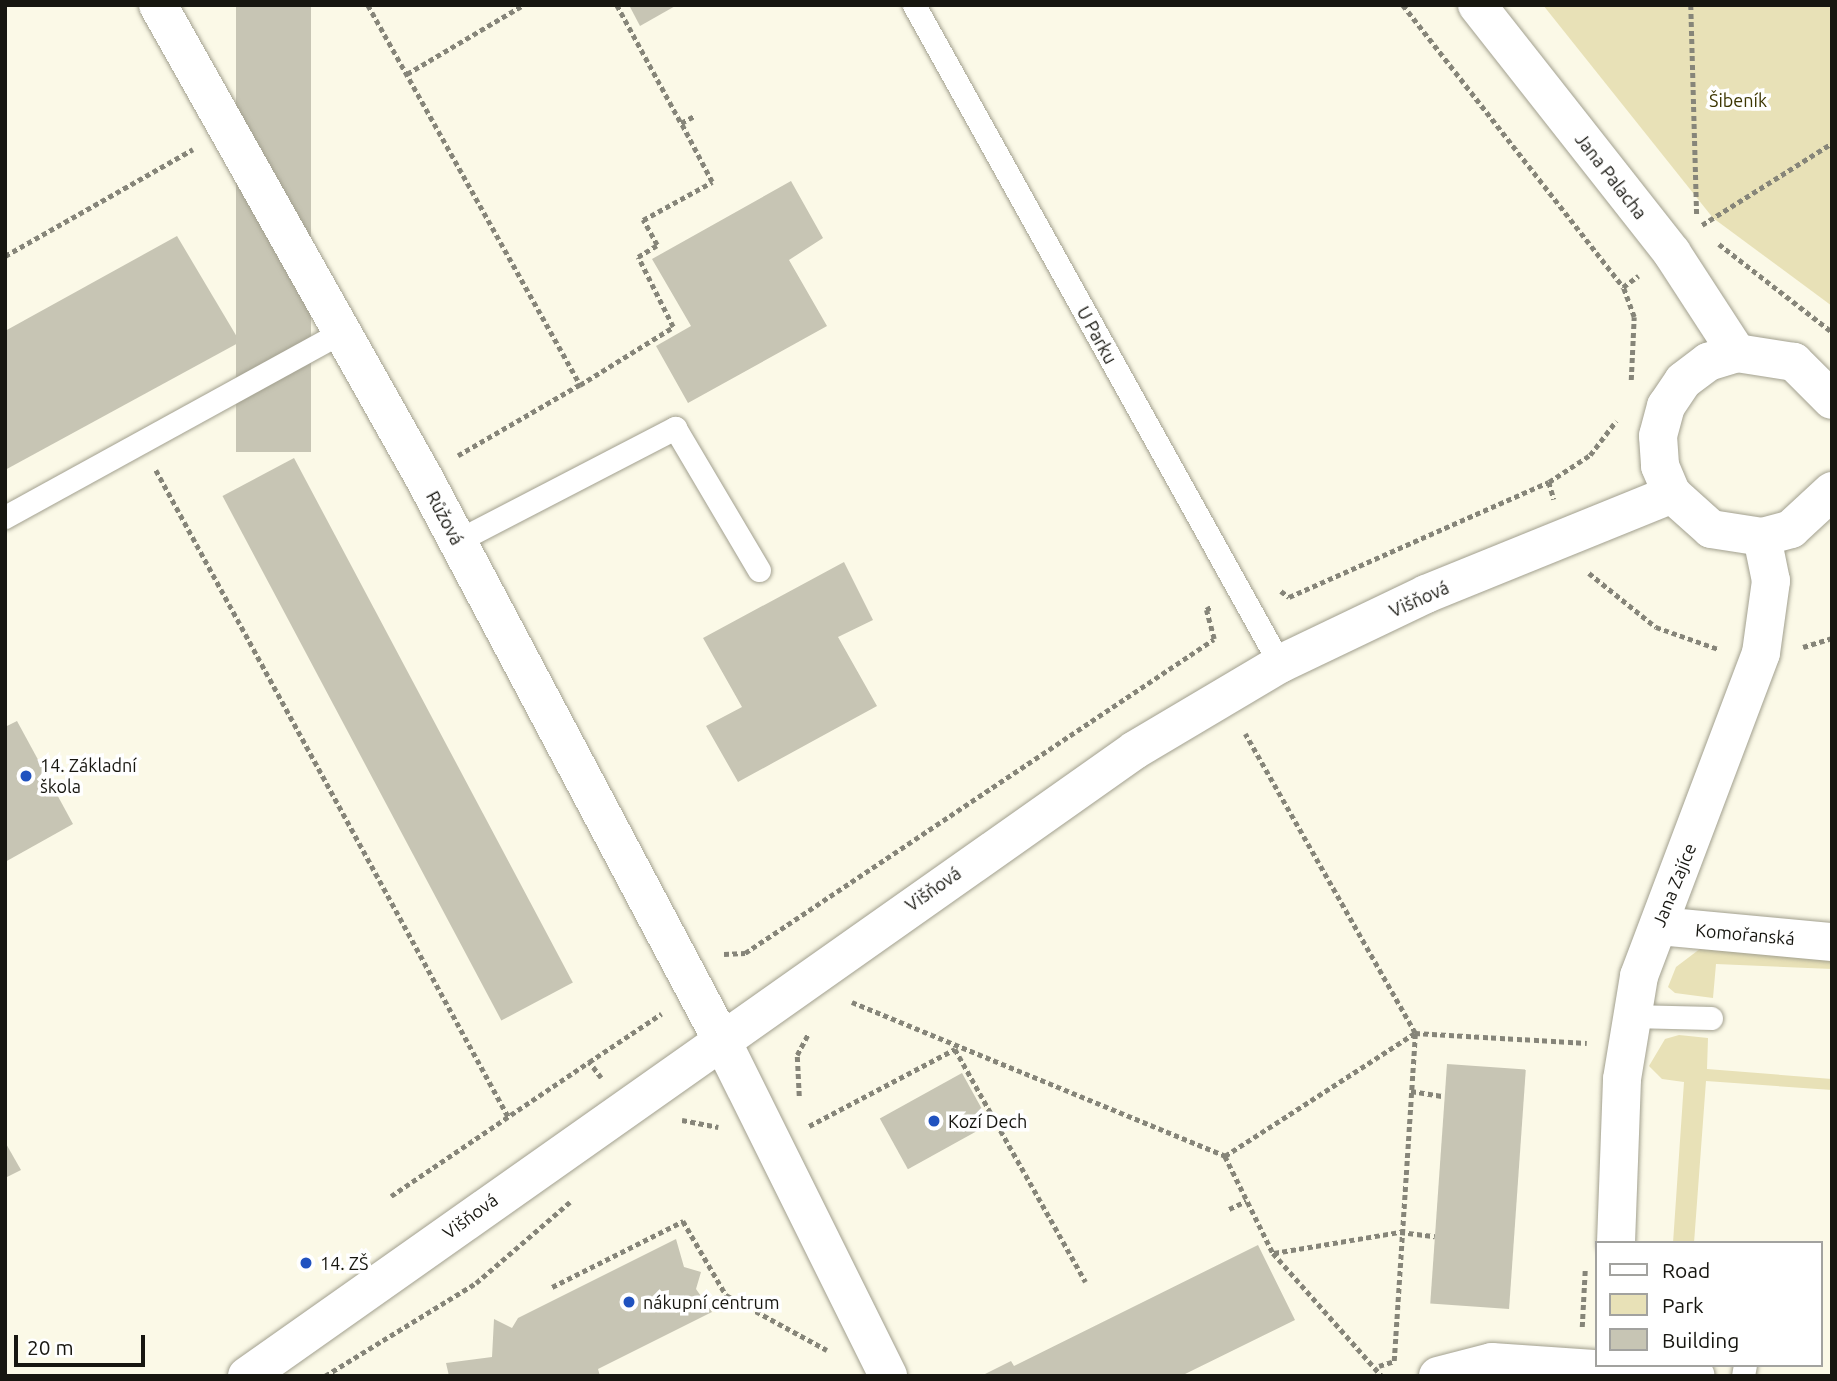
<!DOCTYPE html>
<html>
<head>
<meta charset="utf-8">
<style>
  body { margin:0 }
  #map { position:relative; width:1837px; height:1381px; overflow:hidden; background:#fbf9e7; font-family:Ubuntu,sans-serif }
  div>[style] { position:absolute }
  .green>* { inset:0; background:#e8e1b7 }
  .building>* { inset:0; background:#c7c5b4; transform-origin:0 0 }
  .path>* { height:4.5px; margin-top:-2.25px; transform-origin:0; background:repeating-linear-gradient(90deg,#868579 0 5px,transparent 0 8.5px) }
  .roads { filter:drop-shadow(0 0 2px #a2a08f) drop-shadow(0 0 2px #a2a08f) }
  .lane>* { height:23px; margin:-11.5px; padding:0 11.5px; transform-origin:11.5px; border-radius:11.5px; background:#fff }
  .street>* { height:38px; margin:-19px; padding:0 19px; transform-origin:19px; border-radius:19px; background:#fff }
  .secondary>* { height:38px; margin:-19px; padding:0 19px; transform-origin:19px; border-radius:19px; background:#fff }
  .dots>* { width:19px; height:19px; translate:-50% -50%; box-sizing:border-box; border:4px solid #fff; border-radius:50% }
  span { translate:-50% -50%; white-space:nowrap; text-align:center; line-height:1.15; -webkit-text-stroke:7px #fff; paint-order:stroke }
  .park-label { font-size:18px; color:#3c3501 }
  .street-label { font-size:18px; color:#171610 }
  .poi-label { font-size:18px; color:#171610 }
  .left { translate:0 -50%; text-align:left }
  .frame { position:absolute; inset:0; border:7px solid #171610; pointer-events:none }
  .legend { position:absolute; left:1595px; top:1241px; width:228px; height:126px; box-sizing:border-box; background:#fff; border:2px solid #a2a29f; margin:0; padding:9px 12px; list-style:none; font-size:21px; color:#171610 }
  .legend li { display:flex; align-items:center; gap:14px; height:35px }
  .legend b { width:35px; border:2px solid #a2a29f }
  .scale { position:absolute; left:14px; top:1335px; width:131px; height:32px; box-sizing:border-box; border:4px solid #171610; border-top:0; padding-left:9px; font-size:21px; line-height:24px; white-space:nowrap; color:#171610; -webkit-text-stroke:5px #fff; paint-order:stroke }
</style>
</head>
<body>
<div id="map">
  <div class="green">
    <i style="clip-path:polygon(1543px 5px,1832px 5px,1832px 306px,1713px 218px)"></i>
    <i style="clip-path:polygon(1713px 939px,1832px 944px,1832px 969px,1716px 964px,1713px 998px,1675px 993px,1668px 987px,1676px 967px)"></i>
    <i style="clip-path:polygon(1679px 1035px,1708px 1038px,1707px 1069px,1832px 1079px,1832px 1090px,1706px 1081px,1694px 1243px,1673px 1243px,1684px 1082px,1662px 1079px,1649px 1066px,1665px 1039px)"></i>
  </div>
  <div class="building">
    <i style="left:236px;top:5px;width:75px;height:447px"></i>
    <i style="clip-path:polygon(629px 5px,677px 5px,640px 26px)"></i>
    <i style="clip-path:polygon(791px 181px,823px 238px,789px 260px,827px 326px,688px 403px,656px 346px,691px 326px,652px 259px)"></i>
    <i style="clip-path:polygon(177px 236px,240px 342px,5px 470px,5px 331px)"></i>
    <i style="left:294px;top:458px;width:594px;height:81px;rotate:62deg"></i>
    <i style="clip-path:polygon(844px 562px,873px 620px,838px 637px,877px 706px,738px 782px,706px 726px,742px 707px,703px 638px)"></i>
    <i style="clip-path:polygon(17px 721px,73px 824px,5px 862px,5px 727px)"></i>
    <i style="left:1447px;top:1064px;width:79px;height:240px;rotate:4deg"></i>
    <i style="left:962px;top:1073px;width:58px;height:94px;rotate:61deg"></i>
    <i style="clip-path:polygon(5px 1142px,21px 1170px,5px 1178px)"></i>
    <i style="clip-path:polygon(676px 1239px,684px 1267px,701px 1272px,696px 1289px,712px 1312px,598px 1369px,600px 1376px,449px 1376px,446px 1363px,492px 1357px,494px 1319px,512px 1328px,518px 1318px)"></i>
    <i style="clip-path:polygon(1258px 1245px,1295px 1320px,1181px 1376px,981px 1376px,1011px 1361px,1014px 1366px)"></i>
  </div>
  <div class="path">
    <i style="left:368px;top:5px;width:435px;rotate:60.8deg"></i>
    <i style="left:580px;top:385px;width:141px;rotate:149.8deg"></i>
    <i style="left:617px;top:5px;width:134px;rotate:61.5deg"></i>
    <i style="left:681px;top:123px;width:15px;rotate:-28deg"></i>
    <i style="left:1403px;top:5px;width:358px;rotate:52deg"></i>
    <i style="left:1691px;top:5px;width:211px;rotate:88.4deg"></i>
    <i style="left:407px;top:74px;width:135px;rotate:-30.7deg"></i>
    <i style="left:1702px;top:225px;width:154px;rotate:-32.2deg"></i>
    <i style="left:1719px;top:244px;width:143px;rotate:37.9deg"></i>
    <i style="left:5px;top:256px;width:216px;rotate:-29.6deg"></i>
    <i style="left:1631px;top:380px;width:63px;rotate:-87.3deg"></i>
    <i style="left:1634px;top:317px;width:32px;rotate:-110deg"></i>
    <i style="left:1623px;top:287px;width:19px;rotate:-36deg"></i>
    <i style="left:580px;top:385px;width:110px;rotate:-31.9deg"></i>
    <i style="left:673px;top:327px;width:78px;rotate:-116.6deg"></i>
    <i style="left:638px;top:257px;width:22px;rotate:-32deg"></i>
    <i style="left:657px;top:245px;width:29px;rotate:-119deg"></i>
    <i style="left:643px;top:220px;width:79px;rotate:-28.8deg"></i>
    <i style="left:712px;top:182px;width:67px;rotate:-117.7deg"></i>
    <i style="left:156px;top:470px;width:738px;rotate:61.42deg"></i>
    <i style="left:1549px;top:482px;width:18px;rotate:74deg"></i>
    <i style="left:1589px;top:573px;width:86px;rotate:38.9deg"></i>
    <i style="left:1656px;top:627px;width:66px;rotate:19.5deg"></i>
    <i style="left:1281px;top:591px;width:10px;rotate:37deg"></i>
    <i style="left:1289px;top:597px;width:284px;rotate:-23.9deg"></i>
    <i style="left:1549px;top:482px;width:49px;rotate:-33.4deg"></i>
    <i style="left:1590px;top:455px;width:43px;rotate:-52.6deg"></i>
    <i style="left:1803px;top:647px;width:30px;rotate:-17deg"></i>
    <i style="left:724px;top:954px;width:21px;rotate:-3deg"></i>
    <i style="left:745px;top:953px;width:564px;rotate:-33.8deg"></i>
    <i style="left:1214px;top:639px;width:30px;rotate:-105deg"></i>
    <i style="left:1206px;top:610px;width:6px;rotate:-31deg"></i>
    <i style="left:852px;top:1002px;width:404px;rotate:22.4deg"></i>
    <i style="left:1225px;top:1156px;width:226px;rotate:-32.9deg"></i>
    <i style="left:1415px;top:1033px;width:344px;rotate:-119.6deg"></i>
    <i style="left:601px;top:1078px;width:20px;rotate:-127deg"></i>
    <i style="left:589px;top:1062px;width:87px;rotate:-33.7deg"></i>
    <i style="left:1411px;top:1091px;width:33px;rotate:9deg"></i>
    <i style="left:799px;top:1096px;width:41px;rotate:-92.8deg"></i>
    <i style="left:797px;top:1055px;width:24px;rotate:-62deg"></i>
    <i style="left:682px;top:1120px;width:37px;rotate:11deg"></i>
    <i style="left:809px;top:1126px;width:165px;rotate:-27.8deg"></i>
    <i style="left:955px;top:1049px;width:267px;rotate:60.7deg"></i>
    <i style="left:1225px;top:1156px;width:108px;rotate:63.7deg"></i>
    <i style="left:1273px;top:1253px;width:164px;rotate:48.5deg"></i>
    <i style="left:391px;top:1196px;width:239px;rotate:-34.1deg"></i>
    <i style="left:1229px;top:1209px;width:19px;rotate:-25deg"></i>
    <i style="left:1274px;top:1253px;width:128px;rotate:-9.5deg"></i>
    <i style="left:1400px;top:1232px;width:35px;rotate:7deg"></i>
    <i style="left:552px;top:1287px;width:147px;rotate:-26.7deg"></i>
    <i style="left:683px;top:1221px;width:86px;rotate:59.8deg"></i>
    <i style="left:726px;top:1295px;width:115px;rotate:28.6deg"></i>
    <i style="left:1582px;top:1327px;width:58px;rotate:-87deg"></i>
    <i style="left:1379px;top:1366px;width:16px;rotate:-18deg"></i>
    <i style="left:1394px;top:1361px;width:329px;rotate:-86.3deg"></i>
    <i style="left:1415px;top:1033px;width:172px;rotate:3.3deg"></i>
    <i style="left:325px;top:1376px;width:177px;rotate:-31.6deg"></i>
    <i style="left:476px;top:1283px;width:124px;rotate:-40.8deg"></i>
  </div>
  <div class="roads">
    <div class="lane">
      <i style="left:914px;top:5px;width:754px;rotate:60.95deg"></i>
      <i style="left:5px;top:517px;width:384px;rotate:-28.8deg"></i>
      <i style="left:457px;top:541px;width:246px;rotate:-27.4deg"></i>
      <i style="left:675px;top:428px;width:165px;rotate:59.4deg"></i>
      <i style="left:1632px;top:1016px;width:79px;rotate:1.5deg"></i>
      <i style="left:1743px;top:1376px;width:11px;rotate:-80deg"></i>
    </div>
    <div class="street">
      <i style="left:158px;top:5px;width:540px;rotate:60.64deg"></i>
      <i style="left:423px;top:476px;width:635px;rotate:62.1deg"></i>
      <i style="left:720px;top:1037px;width:378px;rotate:63.6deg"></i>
      <i style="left:1659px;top:926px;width:174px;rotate:5.3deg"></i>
      <i style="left:1616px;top:1243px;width:164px;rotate:-87.9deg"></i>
      <i style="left:1622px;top:1079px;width:104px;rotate:-80.6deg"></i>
      <i style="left:1639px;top:976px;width:345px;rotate:-69.3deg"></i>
      <i style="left:1761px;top:653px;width:73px;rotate:-82.1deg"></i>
      <i style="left:1771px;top:581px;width:45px;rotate:-101.6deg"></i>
      <i style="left:1438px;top:1376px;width:56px;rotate:-14.5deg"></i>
      <i style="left:1492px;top:1362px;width:204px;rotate:3.9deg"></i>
    </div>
    <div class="secondary">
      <i style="left:1477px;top:5px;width:315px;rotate:51.8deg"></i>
      <i style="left:1672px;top:253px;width:119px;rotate:57deg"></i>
      <i style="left:1832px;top:400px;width:54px;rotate:-135deg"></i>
      <i style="left:1794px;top:362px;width:58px;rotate:-171deg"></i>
      <i style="left:1737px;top:353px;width:30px;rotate:163deg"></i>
      <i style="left:1708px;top:362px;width:31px;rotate:143deg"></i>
      <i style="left:1683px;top:381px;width:30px;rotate:124deg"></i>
      <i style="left:1666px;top:406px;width:31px;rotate:105deg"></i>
      <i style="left:1658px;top:436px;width:30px;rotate:86deg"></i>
      <i style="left:1660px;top:466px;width:30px;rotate:67deg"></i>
      <i style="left:1672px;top:494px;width:52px;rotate:41.9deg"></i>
      <i style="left:1711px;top:529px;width:52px;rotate:8.9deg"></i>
      <i style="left:1762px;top:537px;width:30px;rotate:-15deg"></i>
      <i style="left:1791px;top:529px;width:56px;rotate:-42.8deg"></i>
      <i style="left:247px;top:1376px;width:1086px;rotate:-35.18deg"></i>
      <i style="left:1135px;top:750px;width:169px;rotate:-30.7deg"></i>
      <i style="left:1280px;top:664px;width:162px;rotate:-25.6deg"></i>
      <i style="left:1426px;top:594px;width:266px;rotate:-22.1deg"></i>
    </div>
  </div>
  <div class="dots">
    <i style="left:26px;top:776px;background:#2052bf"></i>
    <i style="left:934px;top:1121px;background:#2052bf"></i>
    <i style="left:306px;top:1263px;background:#2052bf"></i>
    <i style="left:629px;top:1302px;background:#2052bf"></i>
  </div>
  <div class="park-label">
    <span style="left:1738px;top:100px">Šibeník</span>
  </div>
  <div class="street-label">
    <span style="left:1611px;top:176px;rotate:52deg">Jana Palacha</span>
    <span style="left:1097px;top:335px;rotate:61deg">U Parku</span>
    <span style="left:445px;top:518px;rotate:62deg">Růžová</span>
    <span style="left:1419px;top:599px;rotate:-24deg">Višňová</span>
    <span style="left:1674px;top:885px;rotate:-68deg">Jana Zajíce</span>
    <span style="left:933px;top:889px;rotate:-35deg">Višňová</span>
    <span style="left:1745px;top:934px;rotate:5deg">Komořanská</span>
    <span style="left:470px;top:1216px;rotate:-36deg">Višňová</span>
  </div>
  <div class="poi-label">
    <span class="left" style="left:40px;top:776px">14. Základní<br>škola</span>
    <span class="left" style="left:948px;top:1121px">Kozí Dech</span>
    <span class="left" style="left:320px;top:1263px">14. ZŠ</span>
    <span class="left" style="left:643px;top:1302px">nákupní centrum</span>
  </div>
  <div class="frame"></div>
  <ul class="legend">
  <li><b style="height:9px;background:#fff"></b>Road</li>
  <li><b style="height:19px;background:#e8e1b7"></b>Park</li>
  <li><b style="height:19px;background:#c7c5b4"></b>Building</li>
  </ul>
  <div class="scale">20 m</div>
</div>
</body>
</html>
